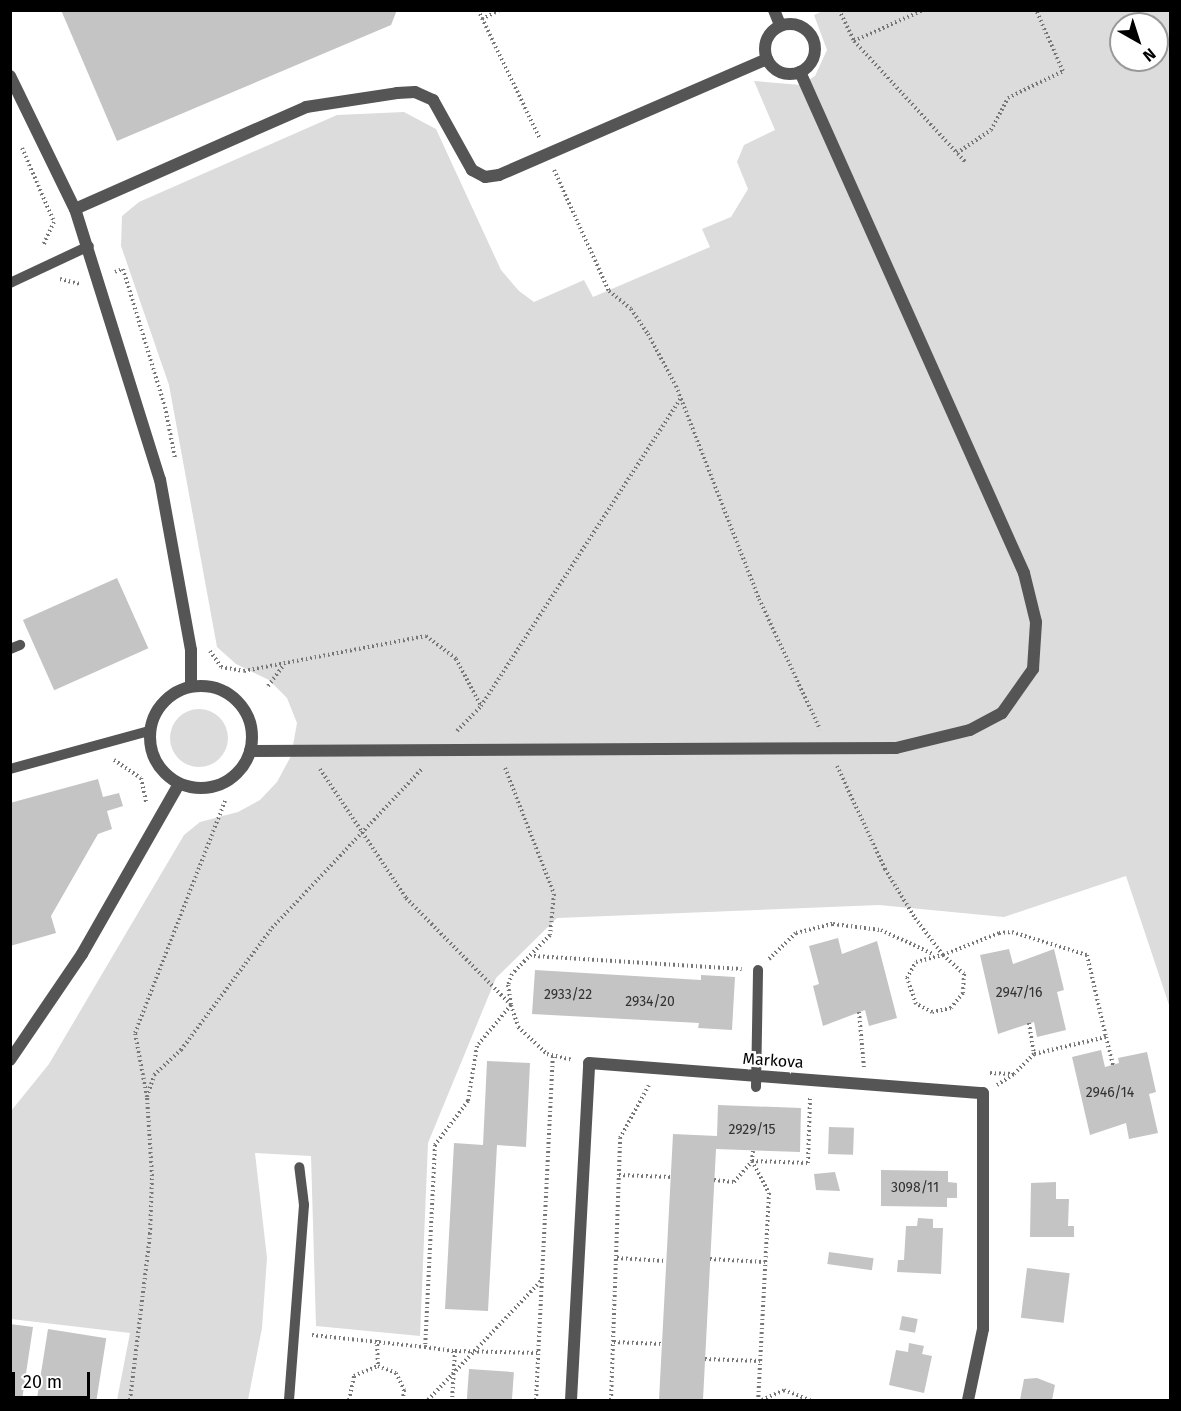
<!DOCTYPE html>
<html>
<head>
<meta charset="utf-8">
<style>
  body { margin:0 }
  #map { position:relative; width:1181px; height:1411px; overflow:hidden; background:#fff; font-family:"Fira Sans",sans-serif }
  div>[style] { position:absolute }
  .green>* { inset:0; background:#dcdcdc }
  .round { border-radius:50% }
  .building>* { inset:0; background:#c4c4c4; transform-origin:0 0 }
  .path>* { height:4px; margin-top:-2px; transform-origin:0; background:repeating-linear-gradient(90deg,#777 0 1.5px,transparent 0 4.5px) }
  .service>* { height:10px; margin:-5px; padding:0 5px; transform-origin:5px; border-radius:5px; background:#555 }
  .minor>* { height:12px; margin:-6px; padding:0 6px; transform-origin:6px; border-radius:6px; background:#555 }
  .minor>.ring { margin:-6px; padding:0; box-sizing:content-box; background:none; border:12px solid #555; border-radius:50% }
  span { translate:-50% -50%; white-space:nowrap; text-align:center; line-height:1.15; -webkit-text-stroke:5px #fff; paint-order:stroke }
  .number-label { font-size:14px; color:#313131 }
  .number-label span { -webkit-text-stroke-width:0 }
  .street-label { font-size:16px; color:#000 }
  .frame { position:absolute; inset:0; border:12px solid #000; pointer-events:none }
  .north { position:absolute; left:1109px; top:12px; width:60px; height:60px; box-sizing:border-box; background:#fff; border:2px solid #999; border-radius:50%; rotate:141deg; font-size:16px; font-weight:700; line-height:24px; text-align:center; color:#000 }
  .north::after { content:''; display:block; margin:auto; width:21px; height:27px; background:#000; clip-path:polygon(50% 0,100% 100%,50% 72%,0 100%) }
  .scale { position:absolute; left:12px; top:1372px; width:78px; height:27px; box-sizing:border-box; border:3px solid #000; border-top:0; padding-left:8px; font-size:18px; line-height:21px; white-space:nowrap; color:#000; -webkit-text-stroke:4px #fff; paint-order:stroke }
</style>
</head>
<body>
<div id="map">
  <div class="green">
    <i style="clip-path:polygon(evenodd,825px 10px,1170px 11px,1170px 1008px,1126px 876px,1004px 917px,879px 905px,557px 918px,496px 978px,428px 1143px,420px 1336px,316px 1326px,311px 1156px,255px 1153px,267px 1258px,262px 1328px,248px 1400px,117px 1400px,130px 1333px,11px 1319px,11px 1111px,49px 1064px,184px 835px,200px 822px,238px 812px,260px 800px,277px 782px,291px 756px,297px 723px,287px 698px,269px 680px,236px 664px,217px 647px,169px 385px,121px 246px,122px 216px,139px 202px,337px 115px,404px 112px,436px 129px,501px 270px,519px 291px,534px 302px,584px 280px,593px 297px,710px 247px,702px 229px,731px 217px,748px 189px,737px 162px,744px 145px,775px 130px,754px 81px,801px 85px,815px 76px,827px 50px,814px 15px,825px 10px,1121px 24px,1157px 24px,1157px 60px,1121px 60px,1121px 24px)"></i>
    <i class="round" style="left:170px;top:709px;width:58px;height:58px"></i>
  </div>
  <div class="building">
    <i style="clip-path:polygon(61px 10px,397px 10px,391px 25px,117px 141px)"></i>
    <i style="left:117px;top:578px;width:77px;height:103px;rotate:66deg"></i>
    <i style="clip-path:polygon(98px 779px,103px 797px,119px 793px,123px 806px,107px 811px,112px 829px,98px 834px,51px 916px,56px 933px,10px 946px,10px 803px)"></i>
    <i style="clip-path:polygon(838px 938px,842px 954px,877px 941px,897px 1018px,869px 1026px,865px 1010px,823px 1026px,813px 986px,819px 984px,809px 946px)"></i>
    <i style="clip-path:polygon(1009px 949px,1013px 964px,1054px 949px,1064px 990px,1057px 992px,1066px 1030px,1037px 1037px,1034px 1022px,998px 1034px,980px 955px)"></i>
    <i style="clip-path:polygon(535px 970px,701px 980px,701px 975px,735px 977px,732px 1030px,698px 1028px,699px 1023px,532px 1014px)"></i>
    <i style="clip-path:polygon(1101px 1050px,1105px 1067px,1119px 1063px,1118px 1058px,1147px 1052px,1156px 1092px,1149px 1094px,1158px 1133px,1129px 1139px,1126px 1123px,1090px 1135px,1072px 1057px)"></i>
    <i style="clip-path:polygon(487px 1061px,530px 1063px,526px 1147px,497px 1145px,488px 1311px,445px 1309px,454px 1143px,483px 1145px)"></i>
    <i style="clip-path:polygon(718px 1105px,801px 1108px,800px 1152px,716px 1149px,703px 1400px,659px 1400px,673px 1134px,717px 1136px)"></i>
    <i style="left:829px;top:1127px;width:25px;height:27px;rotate:2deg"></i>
    <i style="clip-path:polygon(881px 1170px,948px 1171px,948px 1182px,957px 1183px,957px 1198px,947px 1198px,947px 1207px,881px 1206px)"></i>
    <i style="clip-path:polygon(835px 1172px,840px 1191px,816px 1190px,814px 1174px)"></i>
    <i style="clip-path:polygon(1056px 1182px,1056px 1199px,1069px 1199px,1068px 1226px,1074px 1226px,1074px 1237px,1030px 1237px,1031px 1183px)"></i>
    <i style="clip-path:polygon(918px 1218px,933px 1219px,933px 1228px,943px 1228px,941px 1274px,897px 1272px,898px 1260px,904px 1260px,906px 1226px,917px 1226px)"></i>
    <i style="left:829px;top:1252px;width:45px;height:12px;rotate:8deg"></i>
    <i style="left:1027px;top:1268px;width:43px;height:50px;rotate:7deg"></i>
    <i style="left:902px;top:1316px;width:16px;height:14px;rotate:11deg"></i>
    <i style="clip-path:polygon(10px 1324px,33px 1327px,22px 1400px,10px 1400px)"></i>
    <i style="left:48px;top:1329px;width:59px;height:72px;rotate:9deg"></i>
    <i style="clip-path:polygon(909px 1343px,924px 1346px,922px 1354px,932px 1356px,924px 1393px,889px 1385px,896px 1350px,908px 1352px)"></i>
    <i style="left:469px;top:1369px;width:45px;height:31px;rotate:4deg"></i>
    <i style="clip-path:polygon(1037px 1378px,1055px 1385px,1052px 1400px,1020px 1400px,1024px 1379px)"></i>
  </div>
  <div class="path">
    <i style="left:478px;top:10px;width:143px;rotate:64.3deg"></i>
    <i style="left:839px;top:10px;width:34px;rotate:64deg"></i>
    <i style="left:854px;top:41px;width:166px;rotate:47.4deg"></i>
    <i style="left:482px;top:19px;width:20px;rotate:-27deg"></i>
    <i style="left:854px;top:41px;width:76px;rotate:-24.2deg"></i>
    <i style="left:22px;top:148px;width:81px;rotate:66.6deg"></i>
    <i style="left:54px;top:222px;width:26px;rotate:115deg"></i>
    <i style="left:957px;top:153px;width:41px;rotate:-34.1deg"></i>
    <i style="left:991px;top:130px;width:36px;rotate:-62deg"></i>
    <i style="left:1008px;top:98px;width:61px;rotate:-26.1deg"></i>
    <i style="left:1063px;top:71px;width:67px;rotate:-113.9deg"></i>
    <i style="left:554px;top:170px;width:133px;rotate:65.6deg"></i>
    <i style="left:609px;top:291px;width:28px;rotate:39deg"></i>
    <i style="left:631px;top:309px;width:30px;rotate:56deg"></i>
    <i style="left:648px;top:334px;width:59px;rotate:61.7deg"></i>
    <i style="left:676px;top:386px;width:229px;rotate:68.7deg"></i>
    <i style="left:759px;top:599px;width:144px;rotate:64.9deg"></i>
    <i style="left:115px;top:272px;width:9px;rotate:-21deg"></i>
    <i style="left:123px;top:269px;width:144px;rotate:73.1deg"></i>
    <i style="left:165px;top:407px;width:52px;rotate:78.9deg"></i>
    <i style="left:60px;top:279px;width:21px;rotate:14deg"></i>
    <i style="left:210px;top:651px;width:19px;rotate:55deg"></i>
    <i style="left:221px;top:667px;width:23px;rotate:10deg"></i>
    <i style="left:244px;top:671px;width:185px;rotate:-10.9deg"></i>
    <i style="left:426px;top:636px;width:38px;rotate:37deg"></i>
    <i style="left:456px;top:659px;width:53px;rotate:62deg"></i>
    <i style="left:268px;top:686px;width:25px;rotate:-53deg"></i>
    <i style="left:457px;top:731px;width:35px;rotate:-46deg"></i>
    <i style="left:481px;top:706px;width:367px;rotate:-57deg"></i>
    <i style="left:114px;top:760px;width:32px;rotate:34deg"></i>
    <i style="left:141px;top:778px;width:25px;rotate:78deg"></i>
    <i style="left:837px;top:766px;width:114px;rotate:65deg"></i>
    <i style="left:885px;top:869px;width:57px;rotate:58.5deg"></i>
    <i style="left:915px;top:918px;width:46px;rotate:52.9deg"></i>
    <i style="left:943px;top:955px;width:28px;rotate:42deg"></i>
    <i style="left:964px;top:974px;width:19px;rotate:93deg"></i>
    <i style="left:963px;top:993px;width:19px;rotate:129deg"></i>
    <i style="left:951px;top:1008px;width:19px;rotate:168deg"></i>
    <i style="left:932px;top:1012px;width:18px;rotate:-153deg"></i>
    <i style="left:916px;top:1004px;width:28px;rotate:-109deg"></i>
    <i style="left:907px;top:978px;width:18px;rotate:-61deg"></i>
    <i style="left:916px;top:962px;width:28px;rotate:-15deg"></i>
    <i style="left:943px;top:955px;width:60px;rotate:-21.4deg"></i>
    <i style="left:999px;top:933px;width:13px;rotate:-4deg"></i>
    <i style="left:1012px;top:932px;width:78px;rotate:17deg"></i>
    <i style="left:1087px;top:955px;width:84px;rotate:77deg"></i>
    <i style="left:1106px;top:1037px;width:74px;rotate:166.7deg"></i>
    <i style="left:1034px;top:1054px;width:28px;rotate:135deg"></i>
    <i style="left:1014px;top:1074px;width:27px;rotate:-178deg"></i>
    <i style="left:505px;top:768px;width:135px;rotate:68.7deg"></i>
    <i style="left:554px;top:894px;width:41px;rotate:95.6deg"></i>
    <i style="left:550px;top:935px;width:54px;rotate:134.3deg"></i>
    <i style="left:512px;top:974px;width:12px;rotate:110deg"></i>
    <i style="left:508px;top:985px;width:20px;rotate:81deg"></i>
    <i style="left:511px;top:1005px;width:23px;rotate:72deg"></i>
    <i style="left:518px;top:1027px;width:40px;rotate:43deg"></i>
    <i style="left:547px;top:1054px;width:26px;rotate:13deg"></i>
    <i style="left:320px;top:769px;width:155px;rotate:56.3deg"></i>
    <i style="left:406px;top:898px;width:150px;rotate:45.5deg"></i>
    <i style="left:511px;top:1005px;width:53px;rotate:129.7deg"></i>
    <i style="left:477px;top:1046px;width:56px;rotate:99.3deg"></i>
    <i style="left:468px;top:1101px;width:55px;rotate:126.9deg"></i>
    <i style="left:435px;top:1145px;width:202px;rotate:92.8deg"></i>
    <i style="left:425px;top:1347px;width:30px;rotate:8deg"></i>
    <i style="left:455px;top:1351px;width:49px;rotate:93.5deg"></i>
    <i style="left:534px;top:956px;width:208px;rotate:3.6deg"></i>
    <i style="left:769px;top:959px;width:37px;rotate:-44deg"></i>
    <i style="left:796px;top:933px;width:38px;rotate:-14deg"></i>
    <i style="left:833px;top:924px;width:48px;rotate:7.1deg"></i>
    <i style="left:881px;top:930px;width:57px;rotate:24.8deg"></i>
    <i style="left:859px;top:1012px;width:56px;rotate:84.9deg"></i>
    <i style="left:1029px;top:1023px;width:31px;rotate:81deg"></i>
    <i style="left:1106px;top:1037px;width:29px;rotate:76deg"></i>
    <i style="left:997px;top:1085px;width:20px;rotate:-33deg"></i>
    <i style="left:147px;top:1097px;width:23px;rotate:-72deg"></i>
    <i style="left:154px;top:1075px;width:37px;rotate:-43deg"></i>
    <i style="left:181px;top:1050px;width:152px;rotate:-53.3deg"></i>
    <i style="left:272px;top:928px;width:219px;rotate:-46.7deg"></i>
    <i style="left:753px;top:1151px;width:10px;rotate:96deg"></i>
    <i style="left:752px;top:1161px;width:56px;rotate:2deg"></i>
    <i style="left:808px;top:1163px;width:65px;rotate:-88.2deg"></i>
    <i style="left:619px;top:1175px;width:52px;rotate:2.2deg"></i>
    <i style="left:714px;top:1180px;width:20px;rotate:6deg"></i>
    <i style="left:734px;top:1182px;width:28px;rotate:-49deg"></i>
    <i style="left:752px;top:1161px;width:36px;rotate:62deg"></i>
    <i style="left:769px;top:1193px;width:207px;rotate:93deg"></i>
    <i style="left:617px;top:1258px;width:49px;rotate:3.5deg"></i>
    <i style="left:710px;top:1259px;width:55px;rotate:3.1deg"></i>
    <i style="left:312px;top:1335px;width:114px;rotate:6.1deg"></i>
    <i style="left:377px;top:1340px;width:26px;rotate:88deg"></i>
    <i style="left:614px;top:1342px;width:48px;rotate:2.4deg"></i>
    <i style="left:455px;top:1351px;width:84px;rotate:1.4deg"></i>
    <i style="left:705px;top:1359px;width:55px;rotate:2.1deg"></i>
    <i style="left:130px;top:1400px;width:167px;rotate:-83.1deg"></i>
    <i style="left:150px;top:1234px;width:58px;rotate:-88deg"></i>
    <i style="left:152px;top:1176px;width:79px;rotate:-93.6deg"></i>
    <i style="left:147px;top:1097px;width:65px;rotate:-100.6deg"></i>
    <i style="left:135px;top:1033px;width:249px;rotate:-68.8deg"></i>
    <i style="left:349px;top:1400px;width:25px;rotate:-78deg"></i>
    <i style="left:354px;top:1376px;width:26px;rotate:-23deg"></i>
    <i style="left:378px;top:1366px;width:19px;rotate:21deg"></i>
    <i style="left:396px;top:1373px;width:19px;rotate:65deg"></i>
    <i style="left:404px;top:1390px;width:10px;rotate:96deg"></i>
    <i style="left:428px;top:1400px;width:166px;rotate:-46.5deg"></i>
    <i style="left:536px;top:1400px;width:344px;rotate:-87.2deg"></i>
    <i style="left:611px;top:1400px;width:262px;rotate:-88deg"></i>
    <i style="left:620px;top:1138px;width:60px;rotate:-61.3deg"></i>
    <i style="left:762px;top:1400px;width:24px;rotate:-24deg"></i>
    <i style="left:784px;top:1390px;width:28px;rotate:21deg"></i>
  </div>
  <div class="service">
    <i style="left:10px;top:283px;width:87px;rotate:-25.1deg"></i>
    <i style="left:10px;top:649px;width:11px;rotate:-22deg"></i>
    <i style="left:10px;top:769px;width:144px;rotate:-15.3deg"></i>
    <i style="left:756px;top:1087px;width:117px;rotate:-89deg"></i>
    <i style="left:289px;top:1400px;width:196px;rotate:-85.6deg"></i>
    <i style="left:304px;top:1205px;width:38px;rotate:-97deg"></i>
  </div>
  <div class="minor">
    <i style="left:774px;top:10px;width:16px;rotate:68deg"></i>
    <i class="ring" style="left:765px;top:24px;width:38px;height:38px"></i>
    <i style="left:10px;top:76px;width:148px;rotate:64deg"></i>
    <i class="ring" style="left:150px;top:686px;width:90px;height:90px"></i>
    <i style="left:191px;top:686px;width:36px;rotate:-90deg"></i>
    <i style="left:191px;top:650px;width:173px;rotate:-100.3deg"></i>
    <i style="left:160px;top:480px;width:284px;rotate:-107.4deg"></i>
    <i style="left:75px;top:209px;width:253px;rotate:-23.8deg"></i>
    <i style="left:306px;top:107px;width:92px;rotate:-8.7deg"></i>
    <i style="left:397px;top:93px;width:18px;rotate:-3deg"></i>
    <i style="left:415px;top:92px;width:20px;rotate:24deg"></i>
    <i style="left:433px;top:100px;width:80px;rotate:60.9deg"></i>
    <i style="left:472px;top:170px;width:15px;rotate:28deg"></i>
    <i style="left:485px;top:177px;width:14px;rotate:-8deg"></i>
    <i style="left:499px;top:175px;width:292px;rotate:-23.4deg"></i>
    <i style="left:250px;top:751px;width:646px;rotate:-0.27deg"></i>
    <i style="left:896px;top:748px;width:76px;rotate:-13.7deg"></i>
    <i style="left:970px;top:730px;width:36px;rotate:-28deg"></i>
    <i style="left:1002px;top:713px;width:54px;rotate:-54.8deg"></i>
    <i style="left:1033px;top:669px;width:47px;rotate:-86.3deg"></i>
    <i style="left:1036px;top:622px;width:50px;rotate:-103.8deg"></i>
    <i style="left:1024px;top:573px;width:549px;rotate:-114.09deg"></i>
    <i style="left:10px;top:1060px;width:128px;rotate:-55.8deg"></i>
    <i style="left:82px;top:954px;width:196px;rotate:-60.3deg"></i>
    <i style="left:571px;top:1400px;width:337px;rotate:-86.9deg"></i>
    <i style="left:589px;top:1063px;width:395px;rotate:4.4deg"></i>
    <i style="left:983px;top:1093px;width:236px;rotate:90deg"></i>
    <i style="left:983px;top:1329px;width:73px;rotate:101.9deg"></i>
  </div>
  <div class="number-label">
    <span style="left:1019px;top:993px">2947/16</span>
    <span style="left:568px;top:995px">2933/22</span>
    <span style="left:650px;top:1002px">2934/20</span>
    <span style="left:1110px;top:1093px">2946/14</span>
    <span style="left:752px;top:1130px">2929/15</span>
    <span style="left:915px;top:1188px">3098/11</span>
  </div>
  <div class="street-label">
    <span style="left:773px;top:1061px;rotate:4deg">Markova</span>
  </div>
  <div class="frame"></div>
  <div class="north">N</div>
  <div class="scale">20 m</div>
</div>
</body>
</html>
